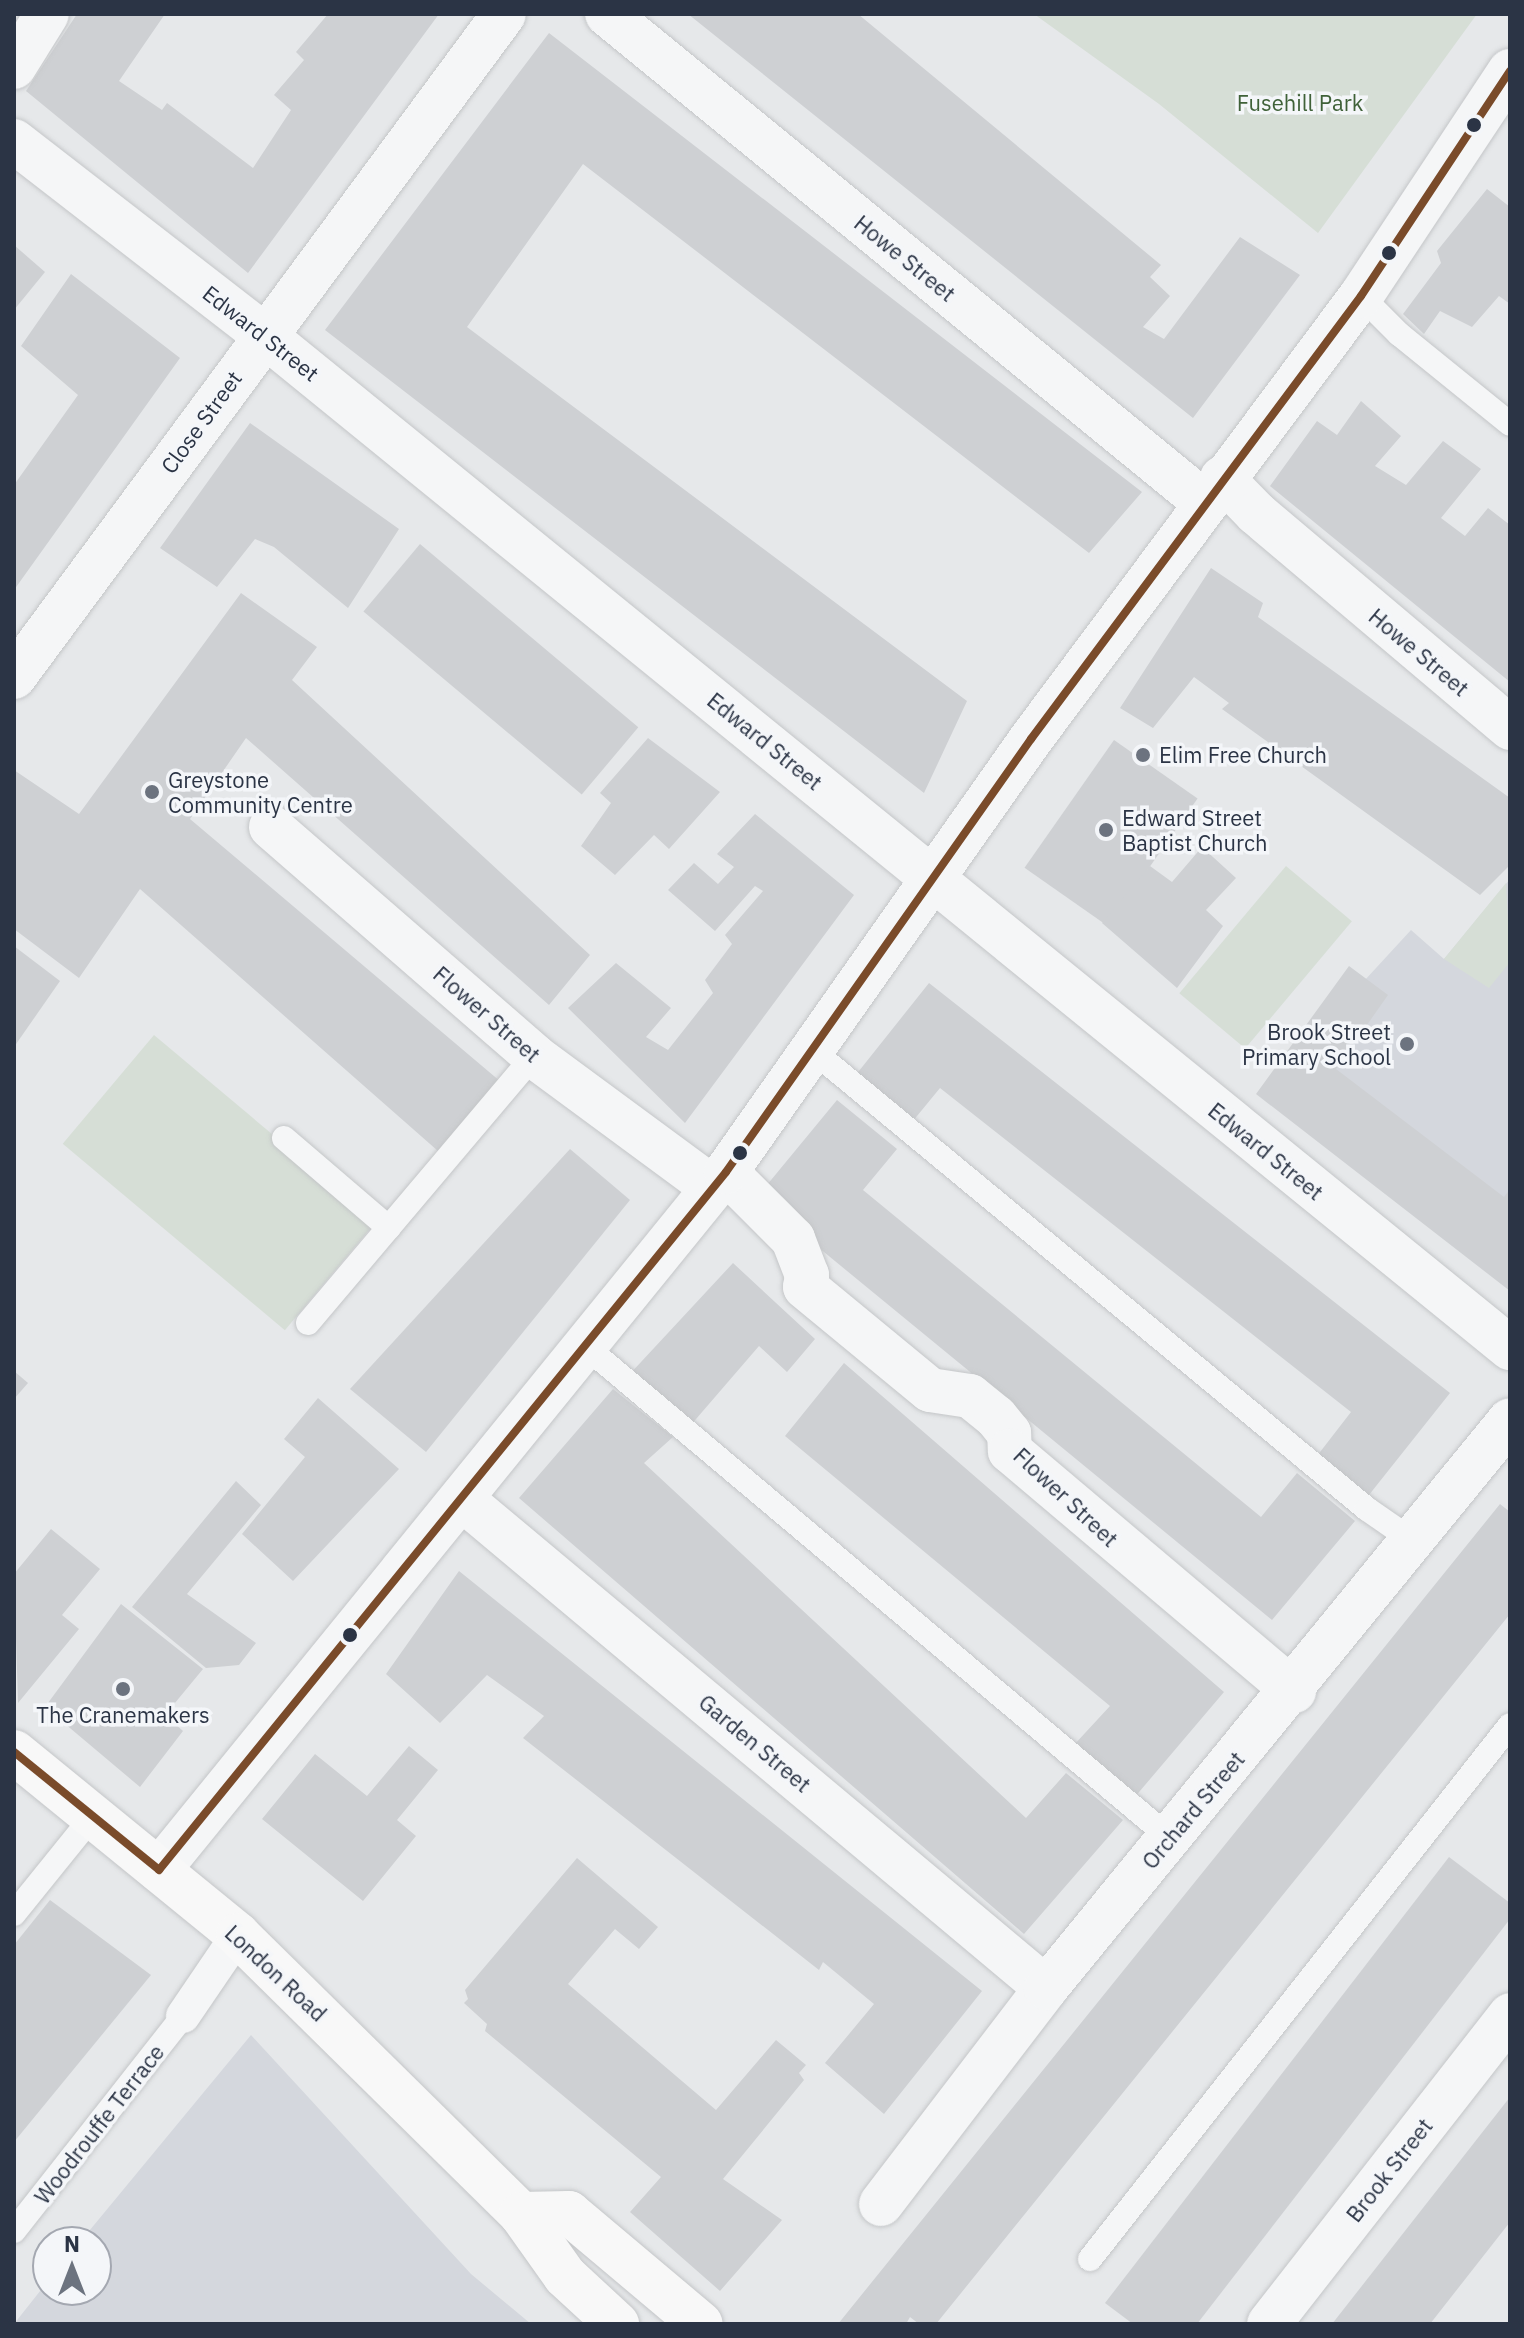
<!DOCTYPE html>
<html>
<head>
<meta charset="utf-8">
<style>
  body { margin:0 }
  #map { position:relative; width:1524px; height:2338px; overflow:hidden; background:#e6e8ea; font-family:"IBM Plex Sans",sans-serif }
  div>[style] { position:absolute }
  .built>* { inset:0; background:#d4d7dd }
  .green>* { inset:0; background:#d6ded6; transform-origin:0 0 }
  .building>* { inset:0; background:#ced0d3; transform-origin:0 0 }
  .roads { filter:drop-shadow(0 0 2px #c4c6c8) drop-shadow(0 0 2px #c4c6c8) }
  .service>* { height:24px; margin:-12px; padding:0 12px; transform-origin:12px; border-radius:12px; background:#f5f6f7 }
  .pedestrian>* { height:34px; margin:-17px; padding:0 17px; transform-origin:17px; border-radius:17px; background:#f5f6f7 }
  .minor>* { height:44px; margin:-22px; padding:0 22px; transform-origin:22px; border-radius:22px; background:#f5f6f7 }
  .tertiary>* { height:44px; margin:-22px; padding:0 22px; transform-origin:22px; border-radius:22px; background:#f5f6f7 }
  .primary>* { height:44px; margin:-22px; padding:0 22px; transform-origin:22px; border-radius:22px; background:#f8f8f8 }
  .bus-1>* { height:8px; margin:-4px; padding:0 4px; transform-origin:4px; border-radius:4px; background:#7a4b2a }
  .dots>* { width:22px; height:22px; translate:-50% -50%; box-sizing:border-box; border:4px solid #f4f6f9; border-radius:50% }
  span { translate:-50% -50%; white-space:nowrap; text-align:center; line-height:1.15; -webkit-text-stroke:7px #f4f6f9; paint-order:stroke }
  .park-label { font-size:22px; color:#3f6138 }
  .street-label { font-size:22px; color:#2b3445 }
  .poi-label { font-size:22px; color:#2b3445 }
  .left { translate:0 -50%; text-align:left }
  .right { translate:-100% -50%; text-align:right }
  .frame { position:absolute; inset:0; border:16px solid #2b3445; pointer-events:none }
  .north { position:absolute; left:32px; top:2226px; width:80px; height:80px; box-sizing:border-box; background:#f4f6f9; border:2px solid #a4a8b1; border-radius:50%; rotate:0deg; font-size:22px; font-weight:700; line-height:32px; text-align:center; color:#2b3445 }
  .north::after { content:''; display:block; margin:auto; width:28px; height:36px; background:#6c737f; clip-path:polygon(50% 0,100% 100%,50% 72%,0 100%) }
</style>
</head>
<body>
<div id="map">
  <div class="built">
    <i style="clip-path:polygon(1510px 879px,1510px 1285px,1260px 1094px,1411px 930px,1444px 959px)"></i>
    <i style="clip-path:polygon(251px 2035px,471px 2274px,531px 2324px,14px 2324px,48px 2281px,48px 2290px,96px 2290px,96px 2242px,80px 2242px)"></i>
  </div>
  <div class="green">
    <i style="clip-path:polygon(1034px 14px,1477px 14px,1318px 233px,1159px 104px)"></i>
    <i style="left:1286px;top:866px;width:86px;height:166px;rotate:40deg"></i>
    <i style="clip-path:polygon(1506px 883px,1510px 962px,1489px 988px,1444px 959px)"></i>
    <i style="left:154px;top:1035px;width:290px;height:142px;rotate:40deg"></i>
  </div>
  <div class="building">
    <i style="clip-path:polygon(77px 14px,165px 14px,119px 81px,162px 110px,167px 103px,253px 168px,291px 110px,274px 95px,304px 60px,296px 52px,328px 14px,439px 14px,248px 273px,26px 91px)"></i>
    <i style="clip-path:polygon(688px 14px,858px 14px,1161px 265px,1150px 277px,1170px 296px,1143px 327px,1164px 339px,1240px 237px,1300px 275px,1193px 418px)"></i>
    <i style="clip-path:polygon(549px 33px,1142px 492px,1089px 553px,583px 164px,467px 327px,967px 701px,924px 793px,325px 330px)"></i>
    <i style="clip-path:polygon(1487px 189px,1510px 207px,1510px 304px,1499px 296px,1472px 327px,1440px 311px,1424px 334px,1403px 314px,1441px 263px,1437px 251px)"></i>
    <i style="clip-path:polygon(14px 245px,45px 272px,14px 310px)"></i>
    <i style="clip-path:polygon(71px 274px,180px 358px,14px 590px,14px 485px,78px 395px,21px 346px)"></i>
    <i style="clip-path:polygon(1361px 401px,1401px 436px,1375px 466px,1406px 485px,1443px 441px,1481px 469px,1441px 518px,1465px 536px,1488px 508px,1510px 525px,1510px 682px,1270px 486px,1317px 421px,1337px 435px)"></i>
    <i style="clip-path:polygon(250px 423px,399px 529px,348px 608px,274px 547px,255px 539px,217px 587px,160px 548px)"></i>
    <i style="left:420px;top:544px;width:285px;height:88px;rotate:40deg"></i>
    <i style="clip-path:polygon(1211px 568px,1263px 603px,1258px 617px,1510px 798px,1510px 865px,1480px 895px,1222px 709px,1229px 703px,1194px 677px,1153px 728px,1120px 708px)"></i>
    <i style="clip-path:polygon(241px 593px,317px 647px,292px 680px,590px 955px,549px 1005px,246px 738px,190px 819px,501px 1082px,438px 1151px,140px 889px,79px 978px,14px 929px,14px 770px,79px 814px)"></i>
    <i style="clip-path:polygon(648px 738px,720px 792px,669px 849px,654px 835px,615px 875px,581px 846px,611px 803px,600px 793px)"></i>
    <i style="left:1114px;top:740px;width:102px;height:156px;rotate:35deg"></i>
    <i style="clip-path:polygon(755px 814px,854px 895px,685px 1123px,568px 1008px,616px 963px,671px 1008px,646px 1037px,668px 1050px,713px 993px,705px 980px,732px 944px,725px 935px,763px 891px,755px 886px,715px 931px,668px 890px,694px 863px,718px 884px,734px 867px,717px 854px)"></i>
    <i style="clip-path:polygon(1202px 847px,1236px 878px,1206px 910px,1223px 926px,1177px 988px,1102px 923px,1150px 866px,1172px 882px)"></i>
    <i style="clip-path:polygon(14px 946px,60px 981px,14px 1047px)"></i>
    <i style="clip-path:polygon(1349px 966px,1388px 995px,1336px 1069px,1504px 1197px,1510px 1189px,1510px 1291px,1256px 1094px)"></i>
    <i style="clip-path:polygon(929px 983px,1450px 1393px,1361px 1505px,1310px 1465px,1351px 1412px,940px 1088px,908px 1127px,851px 1081px)"></i>
    <i style="clip-path:polygon(837px 1100px,897px 1149px,863px 1190px,1261px 1517px,1297px 1473px,1355px 1521px,1272px 1620px,757px 1197px)"></i>
    <i style="clip-path:polygon(570px 1149px,630px 1200px,426px 1452px,350px 1389px)"></i>
    <i style="clip-path:polygon(733px 1263px,815px 1339px,787px 1372px,759px 1346px,690px 1426px,628px 1376px)"></i>
    <i style="clip-path:polygon(844px 1363px,1224px 1692px,1134px 1798px,1073px 1746px,1110px 1706px,785px 1436px)"></i>
    <i style="clip-path:polygon(14px 1371px,28px 1383px,14px 1399px)"></i>
    <i style="clip-path:polygon(613px 1389px,673px 1437px,644px 1463px,1026px 1818px,1066px 1773px,1123px 1820px,1024px 1934px,519px 1498px)"></i>
    <i style="clip-path:polygon(318px 1398px,399px 1469px,293px 1581px,242px 1534px,305px 1457px,284px 1439px)"></i>
    <i style="clip-path:polygon(236px 1481px,261px 1505px,187px 1594px,256px 1643px,239px 1665px,206px 1668px,132px 1607px)"></i>
    <i style="clip-path:polygon(1500px 1504px,1510px 1512px,1510px 1614px,936px 2324px,919px 2324px,910px 2317px,906px 2324px,838px 2324px)"></i>
    <i style="clip-path:polygon(51px 1529px,100px 1569px,62px 1615px,79px 1629px,18px 1703px,14px 1574px)"></i>
    <i style="clip-path:polygon(459px 1571px,982px 1991px,884px 2114px,825px 2063px,874px 2004px,823px 1962px,819px 1970px,523px 1738px,544px 1716px,487px 1675px,440px 1723px,386px 1674px)"></i>
    <i style="clip-path:polygon(121px 1604px,203px 1669px,165px 1715px,183px 1731px,140px 1787px,45px 1707px)"></i>
    <i style="clip-path:polygon(409px 1746px,438px 1770px,397px 1820px,416px 1836px,363px 1901px,262px 1819px,315px 1754px,367px 1796px)"></i>
    <i style="clip-path:polygon(1449px 1857px,1510px 1903px,1510px 1919px,1197px 2324px,1133px 2324px,1105px 2303px)"></i>
    <i style="clip-path:polygon(577px 1858px,658px 1927px,639px 1949px,615px 1929px,568px 1984px,716px 2110px,776px 2040px,806px 2065px,799px 2073px,804px 2080px,723px 2179px,782px 2220px,720px 2291px,630px 2212px,661px 2177px,485px 2031px,487px 2024px,464px 2003px,468px 1999px,465px 1990px)"></i>
    <i style="clip-path:polygon(50px 1900px,151px 1975px,14px 2142px,14px 1945px)"></i>
    <i style="clip-path:polygon(1510px 2097px,1510px 2222px,1430px 2324px,1332px 2324px)"></i>
  </div>
  <div class="roads">
    <div class="service">
      <i style="left:1361px;top:296px;width:54px;rotate:45deg"></i>
      <i style="left:1399px;top:334px;width:143px;rotate:39deg"></i>
      <i style="left:812px;top:1050px;width:720px;rotate:39.59deg"></i>
      <i style="left:1367px;top:1509px;width:51px;rotate:34.6deg"></i>
      <i style="left:284px;top:1138px;width:138px;rotate:40.6deg"></i>
      <i style="left:308px;top:1323px;width:350px;rotate:-49.8deg"></i>
      <i style="left:585px;top:1346px;width:764px;rotate:40.06deg"></i>
      <i style="left:14px;top:1914px;width:127px;rotate:-51.1deg"></i>
      <i style="left:14px;top:2231px;width:273px;rotate:-51.8deg"></i>
      <i style="left:1090px;top:2259px;width:679px;rotate:-51.81deg"></i>
    </div>
    <div class="pedestrian">
      <i style="left:183px;top:2016px;width:98px;rotate:-55.8deg"></i>
    </div>
    <div class="minor">
      <i style="left:607px;top:14px;width:770px;rotate:39.25deg"></i>
      <i style="left:14px;top:67px;width:62px;rotate:-58.1deg"></i>
      <i style="left:14px;top:141px;width:316px;rotate:37.8deg"></i>
      <i style="left:264px;top:335px;width:1606px;rotate:39.11deg"></i>
      <i style="left:1222px;top:478px;width:49px;rotate:45.8deg"></i>
      <i style="left:1256px;top:513px;width:333px;rotate:40.2deg"></i>
      <i style="left:14px;top:677px;width:824px;rotate:-53.53deg"></i>
      <i style="left:271px;top:827px;width:349px;rotate:41deg"></i>
      <i style="left:534px;top:1056px;width:222px;rotate:36.4deg"></i>
      <i style="left:726px;top:1172px;width:95px;rotate:45deg"></i>
      <i style="left:793px;top:1239px;width:39px;rotate:69deg"></i>
      <i style="left:807px;top:1275px;width:12px;rotate:99deg"></i>
      <i style="left:805px;top:1287px;width:162px;rotate:39.5deg"></i>
      <i style="left:930px;top:1390px;width:40px;rotate:8.5deg"></i>
      <i style="left:970px;top:1396px;width:33px;rotate:39deg"></i>
      <i style="left:996px;top:1417px;width:21px;rotate:51deg"></i>
      <i style="left:1009px;top:1433px;width:18px;rotate:87deg"></i>
      <i style="left:1010px;top:1451px;width:372px;rotate:40.2deg"></i>
      <i style="left:463px;top:1500px;width:760px;rotate:39.93deg"></i>
      <i style="left:159px;top:1870px;width:899px;rotate:-50.91deg"></i>
      <i style="left:726px;top:1172px;width:530px;rotate:-54.84deg"></i>
      <i style="left:1031px;top:739px;width:552px;rotate:-53.32deg"></i>
      <i style="left:1361px;top:296px;width:270px;rotate:-56.5deg"></i>
      <i style="left:881px;top:2204px;width:272px;rotate:-52.6deg"></i>
      <i style="left:1046px;top:1988px;width:733px;rotate:-50.75deg"></i>
    </div>
    <div class="tertiary">
      <i style="left:1269px;top:2324px;width:392px;rotate:-52deg"></i>
    </div>
    <div class="primary">
      <i style="left:14px;top:1752px;width:289px;rotate:39.2deg"></i>
      <i style="left:238px;top:1935px;width:397px;rotate:44.6deg"></i>
      <i style="left:521px;top:2214px;width:76px;rotate:54.6deg"></i>
      <i style="left:565px;top:2276px;width:71px;rotate:42.7deg"></i>
      <i style="left:521px;top:2214px;width:48px;rotate:-1.2deg"></i>
      <i style="left:569px;top:2213px;width:172px;rotate:40.1deg"></i>
    </div>
  </div>
  <div class="bus-1">
    <i style="left:14px;top:1752px;width:187px;rotate:39.1deg"></i>
    <i style="left:159px;top:1870px;width:899px;rotate:-50.91deg"></i>
    <i style="left:726px;top:1172px;width:530px;rotate:-54.84deg"></i>
    <i style="left:1031px;top:739px;width:552px;rotate:-53.32deg"></i>
    <i style="left:1361px;top:296px;width:270px;rotate:-56.5deg"></i>
  </div>
  <div class="dots">
    <i style="left:1474px;top:125px;background:#2b3445"></i>
    <i style="left:1389px;top:253px;background:#2b3445"></i>
    <i style="left:1143px;top:755px;background:#6c737f"></i>
    <i style="left:152px;top:792px;background:#6c737f"></i>
    <i style="left:1106px;top:830px;background:#6c737f"></i>
    <i style="left:1407px;top:1044px;background:#6c737f"></i>
    <i style="left:740px;top:1153px;background:#2b3445"></i>
    <i style="left:350px;top:1635px;background:#2b3445"></i>
    <i style="left:123px;top:1689px;background:#6c737f"></i>
  </div>
  <div class="park-label">
    <span style="left:1300px;top:103px">Fusehill Park</span>
  </div>
  <div class="street-label">
    <span style="left:905px;top:258px;rotate:39deg">Howe Street</span>
    <span style="left:261px;top:333px;rotate:38deg">Edward Street</span>
    <span style="left:201px;top:422px;rotate:-54deg">Close Street</span>
    <span style="left:1419px;top:652px;rotate:40deg">Howe Street</span>
    <span style="left:765px;top:741px;rotate:39deg">Edward Street</span>
    <span style="left:487px;top:1014px;rotate:41deg">Flower Street</span>
    <span style="left:1266px;top:1151px;rotate:39deg">Edward Street</span>
    <span style="left:1066px;top:1497px;rotate:43deg">Flower Street</span>
    <span style="left:755px;top:1743px;rotate:40deg">Garden Street</span>
    <span style="left:1193px;top:1810px;rotate:-50deg">Orchard Street</span>
    <span style="left:276px;top:1973px;rotate:43deg">London Road</span>
    <span style="left:99px;top:2124px;rotate:-52deg">Woodrouffe Terrace</span>
    <span style="left:1389px;top:2170px;rotate:-52deg">Brook Street</span>
  </div>
  <div class="poi-label">
    <span class="left" style="left:1159px;top:755px">Elim Free Church</span>
    <span class="left" style="left:168px;top:792px">Greystone<br>Community Centre</span>
    <span class="left" style="left:1122px;top:830px">Edward Street<br>Baptist Church</span>
    <span class="right" style="left:1391px;top:1044px">Brook Street<br>Primary School</span>
    <span style="left:123px;top:1715px">The Cranemakers</span>
  </div>
  <div class="frame"></div>
  <div class="north">N</div>
</div>
</body>
</html>
